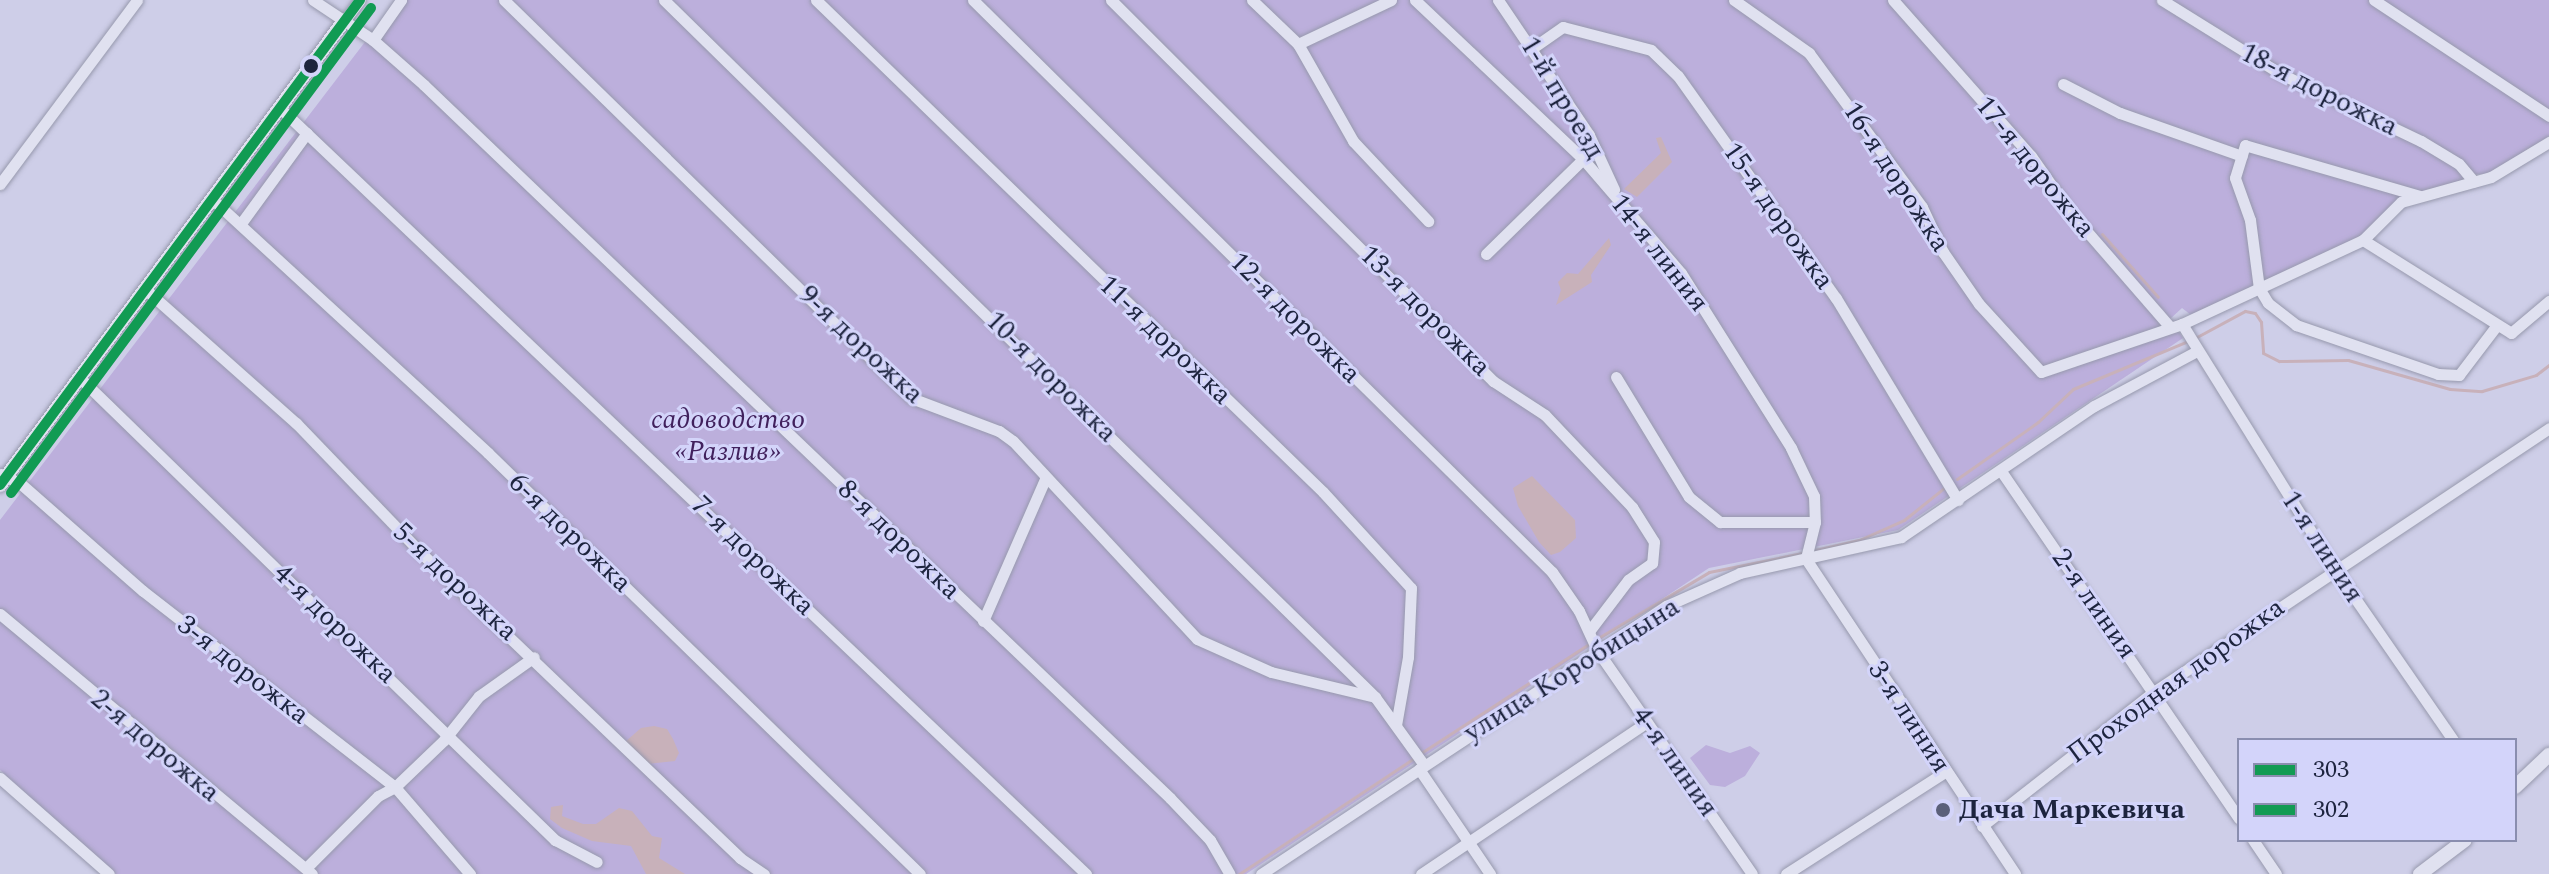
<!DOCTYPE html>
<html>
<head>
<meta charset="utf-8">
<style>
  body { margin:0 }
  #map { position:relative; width:2549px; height:874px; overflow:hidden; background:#cecee8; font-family:Spectral,serif }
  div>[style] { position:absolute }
  .green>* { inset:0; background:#bcafdc }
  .water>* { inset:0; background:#c8b1ba }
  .stream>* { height:3px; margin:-1.5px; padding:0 1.5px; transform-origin:1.5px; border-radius:1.5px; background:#c8b1ba }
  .roads { filter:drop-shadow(0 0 2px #9799ad) drop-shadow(0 0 2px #9799ad) }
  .minor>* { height:11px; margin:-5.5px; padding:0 5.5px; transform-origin:5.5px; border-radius:5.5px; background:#e0e1f0 }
  .tertiary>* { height:14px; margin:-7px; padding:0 7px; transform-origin:7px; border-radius:7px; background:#e0e1f0 }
  .bus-1>* { height:10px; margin:-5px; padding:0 5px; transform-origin:5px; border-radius:5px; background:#119b53 }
  .bus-2>* { height:10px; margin:-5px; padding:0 5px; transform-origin:5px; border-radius:5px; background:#119b53 }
  .dots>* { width:22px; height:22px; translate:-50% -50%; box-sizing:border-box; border:4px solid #d3d4fa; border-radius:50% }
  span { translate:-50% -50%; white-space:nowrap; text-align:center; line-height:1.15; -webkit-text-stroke:6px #d3d4fa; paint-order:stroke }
  .street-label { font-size:28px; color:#1d243e }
  .park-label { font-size:28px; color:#41215d; font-style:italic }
  .poi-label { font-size:28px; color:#1d243e; font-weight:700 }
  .left { translate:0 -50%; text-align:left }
  .legend { position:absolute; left:2237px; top:738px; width:280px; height:104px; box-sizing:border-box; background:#d3d4fa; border:2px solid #8a8eaf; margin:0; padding:10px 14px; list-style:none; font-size:24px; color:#1d243e }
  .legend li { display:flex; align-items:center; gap:16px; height:40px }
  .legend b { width:40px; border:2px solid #8a8eaf }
</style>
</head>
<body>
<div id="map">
  <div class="green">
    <i style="clip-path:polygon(397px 0,2549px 0,2549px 136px,2489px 174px,2473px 174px,2452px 194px,2396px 201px,2370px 232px,2191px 315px,2182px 308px,2170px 319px,2183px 338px,1898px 530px,1709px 568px,1246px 874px,116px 874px,0 770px,0 520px)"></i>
    <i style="clip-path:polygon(1706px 745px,1730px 753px,1750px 746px,1760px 753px,1745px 776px,1725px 787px,1710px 785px,1690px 758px)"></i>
  </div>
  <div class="water">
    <i style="clip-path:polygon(1661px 137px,1672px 162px,1637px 197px,1624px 189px,1661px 153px,1656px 138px)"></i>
    <i style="clip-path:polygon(1609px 238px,1611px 245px,1591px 275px,1592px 282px,1556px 305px,1561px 290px,1558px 282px,1567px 273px,1578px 274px)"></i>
    <i style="clip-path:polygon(1532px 476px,1575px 520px,1576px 538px,1560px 552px,1551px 555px,1539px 542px,1518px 506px,1513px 488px)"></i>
    <i style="clip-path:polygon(654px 726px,667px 729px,673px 739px,679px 753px,675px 761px,647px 764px,625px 742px,641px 728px)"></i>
    <i style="clip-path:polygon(563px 805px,562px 816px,583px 824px,596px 824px,619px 808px,632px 811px,652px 836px,662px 838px,659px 858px,685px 874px,646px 874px,631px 846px,592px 841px,562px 828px,550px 819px,551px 807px)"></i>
  </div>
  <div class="stream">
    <i style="left:2102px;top:234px;width:84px;rotate:48.4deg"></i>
    <i style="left:2195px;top:338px;width:57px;rotate:-28.4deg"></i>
    <i style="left:2245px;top:311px;width:10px;rotate:11deg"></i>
    <i style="left:2255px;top:313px;width:11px;rotate:56deg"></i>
    <i style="left:2261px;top:322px;width:31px;rotate:86deg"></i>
    <i style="left:2263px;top:353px;width:18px;rotate:27deg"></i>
    <i style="left:2279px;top:361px;width:69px;rotate:-0.8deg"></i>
    <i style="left:2348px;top:360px;width:106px;rotate:15.9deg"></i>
    <i style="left:2450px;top:389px;width:32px;rotate:4deg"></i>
    <i style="left:2482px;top:391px;width:56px;rotate:-16.5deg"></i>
    <i style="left:2536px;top:375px;width:16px;rotate:-38deg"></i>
    <i style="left:1957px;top:479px;width:99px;rotate:-35.1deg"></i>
    <i style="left:2038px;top:422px;width:48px;rotate:-43.3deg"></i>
    <i style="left:2073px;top:389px;width:125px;rotate:-22.7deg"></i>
    <i style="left:1815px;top:550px;width:45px;rotate:-12.8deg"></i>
    <i style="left:1859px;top:540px;width:49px;rotate:-24deg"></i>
    <i style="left:1904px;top:520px;width:51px;rotate:-38.7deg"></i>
    <i style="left:1598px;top:638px;width:129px;rotate:-30.7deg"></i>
    <i style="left:1709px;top:572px;width:95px;rotate:-11.5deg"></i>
    <i style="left:1421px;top:753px;width:200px;rotate:-33deg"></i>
    <i style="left:1239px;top:874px;width:210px;rotate:-33.5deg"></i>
  </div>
  <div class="roads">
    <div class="minor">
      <i style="left:313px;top:0;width:72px;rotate:33.7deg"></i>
      <i style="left:373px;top:40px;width:68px;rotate:41.4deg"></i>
      <i style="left:424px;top:85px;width:1032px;rotate:43.7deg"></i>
      <i style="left:1170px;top:798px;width:58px;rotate:46.4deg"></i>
      <i style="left:1210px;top:840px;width:39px;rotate:60deg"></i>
      <i style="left:504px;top:0;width:569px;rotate:44.36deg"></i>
      <i style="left:911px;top:398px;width:94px;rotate:20.6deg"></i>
      <i style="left:999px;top:431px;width:17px;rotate:36deg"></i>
      <i style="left:1013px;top:441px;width:270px;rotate:47.1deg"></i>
      <i style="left:1197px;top:639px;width:81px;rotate:24deg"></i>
      <i style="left:1271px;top:672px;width:107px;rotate:13.5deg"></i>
      <i style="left:664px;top:0;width:996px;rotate:44.43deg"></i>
      <i style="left:1375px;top:697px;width:84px;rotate:54.2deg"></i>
      <i style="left:816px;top:0;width:706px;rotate:44.14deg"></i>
      <i style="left:1323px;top:492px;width:130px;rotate:47.5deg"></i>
      <i style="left:1411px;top:588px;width:69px;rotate:92.5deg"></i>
      <i style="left:1408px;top:657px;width:69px;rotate:100deg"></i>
      <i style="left:973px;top:0;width:814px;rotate:44.65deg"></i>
      <i style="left:1552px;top:572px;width:47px;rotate:55.3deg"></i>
      <i style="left:1579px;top:611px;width:43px;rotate:65.2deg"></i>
      <i style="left:1597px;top:650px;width:272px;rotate:55.3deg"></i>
      <i style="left:1111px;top:0;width:540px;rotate:44.92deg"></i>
      <i style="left:1493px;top:381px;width:62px;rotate:33.2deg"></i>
      <i style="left:1545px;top:415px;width:127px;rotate:46.6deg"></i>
      <i style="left:1632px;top:507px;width:41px;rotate:57.8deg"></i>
      <i style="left:1654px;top:542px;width:21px;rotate:95deg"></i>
      <i style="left:1652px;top:563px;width:29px;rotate:145deg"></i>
      <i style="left:1628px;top:580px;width:63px;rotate:127.2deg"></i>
      <i style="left:1252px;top:0;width:64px;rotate:43.7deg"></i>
      <i style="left:1298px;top:44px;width:112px;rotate:60.4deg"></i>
      <i style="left:1353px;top:141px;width:110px;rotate:46.8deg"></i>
      <i style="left:1415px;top:0;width:231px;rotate:43.4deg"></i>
      <i style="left:1583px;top:159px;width:150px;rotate:49.3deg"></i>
      <i style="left:1681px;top:273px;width:207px;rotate:57.8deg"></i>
      <i style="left:1791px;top:448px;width:53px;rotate:64.4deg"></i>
      <i style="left:1814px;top:496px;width:26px;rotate:88deg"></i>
      <i style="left:1815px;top:522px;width:38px;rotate:104deg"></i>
      <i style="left:1806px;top:559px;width:378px;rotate:56.4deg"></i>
      <i style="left:1498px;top:0;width:163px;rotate:56deg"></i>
      <i style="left:1589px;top:135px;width:60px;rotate:65.2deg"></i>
      <i style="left:1734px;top:0;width:92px;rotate:35.2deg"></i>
      <i style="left:1809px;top:53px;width:191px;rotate:53.7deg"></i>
      <i style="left:1922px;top:207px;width:50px;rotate:65deg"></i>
      <i style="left:1943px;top:252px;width:63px;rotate:55.3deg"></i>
      <i style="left:1979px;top:304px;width:92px;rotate:47.6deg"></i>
      <i style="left:2041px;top:372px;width:149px;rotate:-18.8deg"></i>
      <i style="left:2182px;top:324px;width:287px;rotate:58.1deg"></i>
      <i style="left:2334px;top:568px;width:209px;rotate:55.3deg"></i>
      <i style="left:1893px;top:0;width:208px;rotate:48.5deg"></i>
      <i style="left:2031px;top:156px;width:68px;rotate:55.1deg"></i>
      <i style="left:2070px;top:212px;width:152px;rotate:49deg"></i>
      <i style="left:2162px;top:0;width:140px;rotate:31.9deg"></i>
      <i style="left:2281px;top:74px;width:155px;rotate:25.6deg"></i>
      <i style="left:2421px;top:141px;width:44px;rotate:31.2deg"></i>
      <i style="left:2459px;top:164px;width:23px;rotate:50deg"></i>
      <i style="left:2374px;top:0;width:210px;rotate:33.5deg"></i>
      <i style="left:344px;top:21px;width:26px;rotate:-53deg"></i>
      <i style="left:373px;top:40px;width:49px;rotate:-55deg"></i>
      <i style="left:1298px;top:44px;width:103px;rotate:-25.3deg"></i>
      <i style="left:1534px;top:47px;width:35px;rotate:-35deg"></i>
      <i style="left:1563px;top:27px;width:91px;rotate:14.6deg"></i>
      <i style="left:1651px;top:50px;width:37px;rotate:44deg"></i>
      <i style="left:1678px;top:76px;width:272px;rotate:54.6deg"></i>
      <i style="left:1836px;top:298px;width:236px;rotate:58.9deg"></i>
      <i style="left:2063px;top:84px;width:64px;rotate:27deg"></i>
      <i style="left:2120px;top:113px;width:129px;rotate:19.4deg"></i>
      <i style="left:280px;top:108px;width:1112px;rotate:43.54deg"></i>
      <i style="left:0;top:184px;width:229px;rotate:-53.3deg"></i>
      <i style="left:2420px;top:196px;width:182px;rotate:-163.8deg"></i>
      <i style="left:2245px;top:145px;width:34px;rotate:107deg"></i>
      <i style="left:2235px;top:178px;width:45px;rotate:70.3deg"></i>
      <i style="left:2250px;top:220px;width:69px;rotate:82.5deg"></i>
      <i style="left:2259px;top:288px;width:17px;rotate:59deg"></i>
      <i style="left:2268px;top:303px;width:36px;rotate:38deg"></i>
      <i style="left:2296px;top:325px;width:150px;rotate:19deg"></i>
      <i style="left:2438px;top:374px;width:21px;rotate:3deg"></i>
      <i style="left:2459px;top:375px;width:63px;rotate:-52.8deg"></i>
      <i style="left:212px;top:199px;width:375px;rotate:42.6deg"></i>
      <i style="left:488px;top:453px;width:603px;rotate:44.26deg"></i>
      <i style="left:242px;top:222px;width:110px;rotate:-53.9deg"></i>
      <i style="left:2363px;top:240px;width:175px;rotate:32.1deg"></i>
      <i style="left:2511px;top:333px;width:50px;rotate:-40.1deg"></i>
      <i style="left:1486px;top:254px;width:136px;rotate:-44.4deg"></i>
      <i style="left:145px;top:289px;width:202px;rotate:41.6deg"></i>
      <i style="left:296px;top:423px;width:179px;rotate:46.1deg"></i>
      <i style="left:420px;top:552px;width:443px;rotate:43.7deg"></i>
      <i style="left:740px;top:858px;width:29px;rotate:34deg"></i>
      <i style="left:2182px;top:324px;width:200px;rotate:-24.9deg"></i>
      <i style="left:2363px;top:240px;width:54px;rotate:-45deg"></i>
      <i style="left:2401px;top:202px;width:93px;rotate:-15.5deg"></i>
      <i style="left:2491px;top:177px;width:68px;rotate:-31.1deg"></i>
      <i style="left:1616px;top:377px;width:140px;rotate:58.7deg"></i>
      <i style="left:1689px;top:497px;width:40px;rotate:39deg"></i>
      <i style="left:1720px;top:522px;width:95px"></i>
      <i style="left:80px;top:378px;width:663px;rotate:44.21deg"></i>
      <i style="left:555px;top:840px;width:47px;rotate:27.6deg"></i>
      <i style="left:2001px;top:471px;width:421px;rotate:55.6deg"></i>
      <i style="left:1px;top:474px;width:22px;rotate:27deg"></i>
      <i style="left:21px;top:484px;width:162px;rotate:41.3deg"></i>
      <i style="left:143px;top:591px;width:319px;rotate:37.9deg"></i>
      <i style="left:395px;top:787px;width:115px;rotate:49.2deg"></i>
      <i style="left:0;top:614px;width:406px;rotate:39.8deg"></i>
      <i style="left:983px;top:621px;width:155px;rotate:-66.4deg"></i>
      <i style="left:1419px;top:769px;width:127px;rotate:55.9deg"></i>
      <i style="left:0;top:778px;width:145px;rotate:41.4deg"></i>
      <i style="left:1982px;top:826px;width:219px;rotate:-38deg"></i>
      <i style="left:2155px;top:691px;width:474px;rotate:-33.7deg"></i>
      <i style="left:2253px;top:840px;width:41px;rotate:55.9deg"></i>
      <i style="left:306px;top:868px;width:102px;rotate:-45deg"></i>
      <i style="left:378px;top:796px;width:19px;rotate:-28deg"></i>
      <i style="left:395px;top:787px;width:68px;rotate:-43.8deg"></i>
      <i style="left:444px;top:740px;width:56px;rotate:-51.5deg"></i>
      <i style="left:479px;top:696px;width:67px;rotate:-35.3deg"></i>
      <i style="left:1261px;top:874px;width:486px;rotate:-33.5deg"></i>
      <i style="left:1666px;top:606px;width:81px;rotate:-24deg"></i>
      <i style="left:1740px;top:573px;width:165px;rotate:-12.6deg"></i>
      <i style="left:1901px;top:537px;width:233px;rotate:-34.2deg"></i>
      <i style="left:2094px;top:406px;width:115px;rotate:-28.1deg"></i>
      <i style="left:1421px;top:874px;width:272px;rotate:-33.9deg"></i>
      <i style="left:1786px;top:874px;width:189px;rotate:-32.7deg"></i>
    </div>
    <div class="tertiary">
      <i style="left:0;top:485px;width:578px;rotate:-53.45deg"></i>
      <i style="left:2515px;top:787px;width:47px;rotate:-43.3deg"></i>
      <i style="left:2420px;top:874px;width:56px;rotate:-37.1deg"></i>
    </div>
  </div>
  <div class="bus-1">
    <i style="left:0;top:485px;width:604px;rotate:-53.41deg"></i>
  </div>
  <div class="bus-2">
    <i style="left:11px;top:493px;width:604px;rotate:-53.41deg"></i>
  </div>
  <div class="dots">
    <i style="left:311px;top:66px;background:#1d243e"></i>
    <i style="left:1943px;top:810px;background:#5b607a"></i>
  </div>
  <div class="street-label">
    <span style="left:2319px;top:90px;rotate:27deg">18-я дорожка</span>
    <span style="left:1562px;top:98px;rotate:59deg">1-й проезд</span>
    <span style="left:2035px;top:167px;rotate:51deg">17-я дорожка</span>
    <span style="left:1896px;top:177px;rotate:57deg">16-я дорожка</span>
    <span style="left:1778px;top:216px;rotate:55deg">15-я дорожка</span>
    <span style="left:1659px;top:253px;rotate:52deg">14-я линия</span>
    <span style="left:1425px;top:311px;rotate:45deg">13-я дорожка</span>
    <span style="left:1295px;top:318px;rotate:45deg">12-я дорожка</span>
    <span style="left:1165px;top:340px;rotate:44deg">11-я дорожка</span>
    <span style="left:861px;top:345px;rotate:43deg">9-я дорожка</span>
    <span style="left:1051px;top:377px;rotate:45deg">10-я дорожка</span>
    <span style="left:570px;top:533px;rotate:44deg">6-я дорожка</span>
    <span style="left:899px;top:540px;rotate:44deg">8-я дорожка</span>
    <span style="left:2322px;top:547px;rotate:57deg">1-я линия</span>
    <span style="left:753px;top:556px;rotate:44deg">7-я дорожка</span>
    <span style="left:455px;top:582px;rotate:43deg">5-я дорожка</span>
    <span style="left:2094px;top:604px;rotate:55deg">2-я линия</span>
    <span style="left:335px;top:624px;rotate:44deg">4-я дорожка</span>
    <span style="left:243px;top:670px;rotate:38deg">3-я дорожка</span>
    <span style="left:1572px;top:670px;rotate:-32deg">улица Коробицына</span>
    <span style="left:2176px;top:681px;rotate:-36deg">Проходная дорожка</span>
    <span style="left:1909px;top:717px;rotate:57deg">3-я линия</span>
    <span style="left:155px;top:746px;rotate:40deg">2-я дорожка</span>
    <span style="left:1675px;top:762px;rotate:55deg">4-я линия</span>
  </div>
  <div class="park-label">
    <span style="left:728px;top:436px">садоводство<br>«Разлив»</span>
  </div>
  <div class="poi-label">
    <span class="left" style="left:1959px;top:810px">Дача Маркевича</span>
  </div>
  <ul class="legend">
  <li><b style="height:10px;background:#119b53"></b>303</li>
  <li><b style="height:10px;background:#119b53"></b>302</li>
  </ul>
</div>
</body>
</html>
